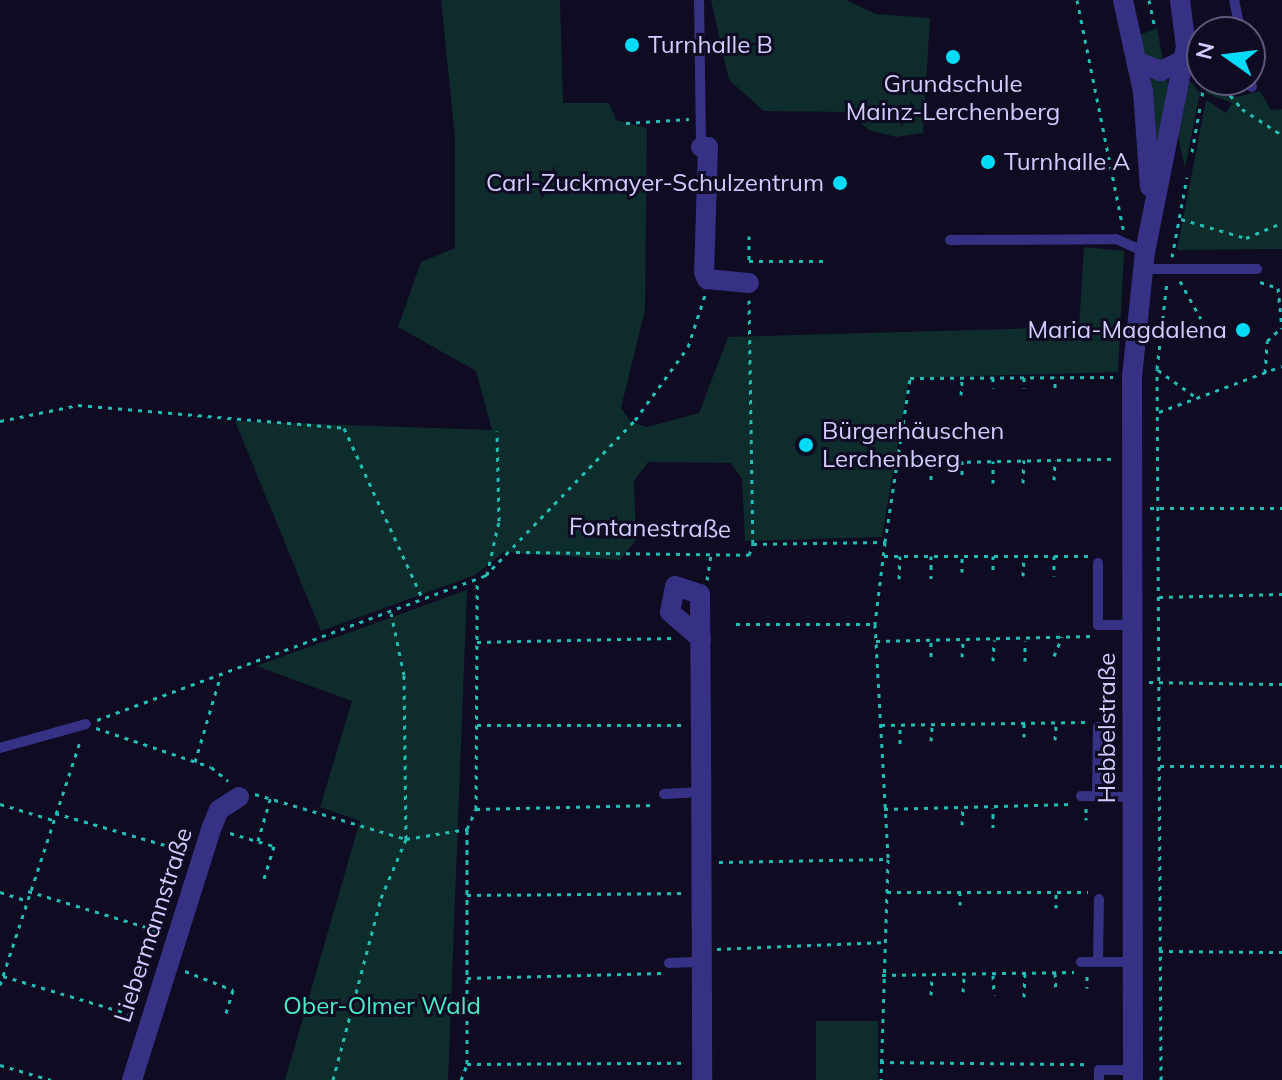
<!DOCTYPE html>
<html>
<head>
<meta charset="utf-8">
<style>
  body { margin:0 }
  #map { position:relative; width:1282px; height:1080px; overflow:hidden; background:#0f0b22; font-family:Mulish,sans-serif }
  div>[style] { position:absolute }
  .green>* { inset:0; background:#0d2c2b; transform-origin:0 0 }
  .path>* { height:3px; margin-top:-1.5px; transform-origin:0; background:repeating-linear-gradient(90deg,#22bdb5 0 4px,transparent 0 10px) }
  .service>* { height:10px; margin:-5px; padding:0 5px; transform-origin:5px; border-radius:5px; background:#363185 }
  .minor>* { height:20px; margin:-10px; padding:0 10px; transform-origin:10px; border-radius:10px; background:#363185 }
  .tertiary>* { height:20px; margin:-10px; padding:0 10px; transform-origin:10px; border-radius:10px; background:#363185 }
  .dots>* { width:22px; height:22px; translate:-50% -50%; box-sizing:border-box; border:4px solid #0f0b22; border-radius:50% }
  span { translate:-50% -50%; white-space:nowrap; text-align:center; line-height:1.15; -webkit-text-stroke:6px #0f0b22; paint-order:stroke }
  .poi-label { font-size:24px; color:#d2ccff }
  .left { translate:0 -50%; text-align:left }
  .right { translate:-100% -50%; text-align:right }
  .street-label { font-size:24px; color:#d2ccff }
  .park-label { font-size:24px; color:#4ceac5 }
  .north { position:absolute; left:1186px; top:16px; width:80px; height:80px; box-sizing:border-box; background:#0f0b22; border:2px solid #5d587a; border-radius:50%; rotate:284deg; font-size:22px; font-weight:700; line-height:32px; text-align:center; color:#d2ccff }
  .north::after { content:''; display:block; margin:auto; width:28px; height:36px; background:#00dbf7; clip-path:polygon(50% 0,100% 100%,50% 72%,0 100%) }
</style>
</head>
<body>
<div id="map">
  <div class="green">
    <i style="clip-path:polygon(441px 0,560px 0,563px 103px,609px 103px,616px 120px,647px 128px,645px 310px,621px 408px,631px 422px,647px 427px,699px 413px,728px 337px,1079px 327px,1084px 247px,1124px 251px,1118px 372px,909px 378px,882px 537px,745px 541px,742px 479px,731px 463px,648px 462px,634px 481px,636px 540px,620px 560px,504px 552px,475px 575px,321px 631px,235px 421px,492px 430px,476px 371px,398px 327px,421px 262px,455px 248px,455px 138px)"></i>
    <i style="clip-path:polygon(711px 0,846px 0,876px 14px,930px 18px,923px 133px,896px 137px,869px 130px,847px 112px,764px 111px,729px 80px)"></i>
    <i style="clip-path:polygon(1157px 28px,1163px 61px,1156px 61px,1145px 56px,1137px 36px)"></i>
    <i style="clip-path:polygon(1148px 79px,1167px 79px,1169px 91px,1157px 147px)"></i>
    <i style="clip-path:polygon(1188px 79px,1200px 93px,1185px 168px,1177px 132px)"></i>
    <i style="clip-path:polygon(1206px 80px,1236px 97px,1260px 91px,1271px 110px,1282px 109px,1282px 249px,1177px 250px,1206px 100px,1226px 113px,1232px 103px,1206px 93px)"></i>
    <i style="clip-path:polygon(467px 590px,448px 1080px,285px 1080px,360px 821px,320px 807px,352px 701px,256px 666px)"></i>
    <i style="left:878px;top:1021px;width:59px;height:62px;rotate:90deg"></i>
  </div>
  <div class="path">
    <i style="left:1077px;top:0;width:234px;rotate:78.6deg"></i>
    <i style="left:1149px;top:0;width:25px;rotate:78deg"></i>
    <i style="left:1217px;top:80px;width:38px;rotate:49deg"></i>
    <i style="left:1242px;top:109px;width:48px;rotate:33deg"></i>
    <i style="left:1202px;top:96px;width:16px;rotate:-83deg"></i>
    <i style="left:626px;top:123px;width:63px;rotate:-3.6deg"></i>
    <i style="left:1192px;top:152px;width:46px;rotate:-79.9deg"></i>
    <i style="left:1181px;top:219px;width:68px;rotate:16.3deg"></i>
    <i style="left:1246px;top:238px;width:39px;rotate:-23deg"></i>
    <i style="left:749px;top:236px;width:28px;rotate:90deg"></i>
    <i style="left:1172px;top:257px;width:81px;rotate:-79.4deg"></i>
    <i style="left:749px;top:261px;width:80px"></i>
    <i style="left:1180px;top:281px;width:43px;rotate:61.1deg"></i>
    <i style="left:1260px;top:282px;width:19px;rotate:18deg"></i>
    <i style="left:1278px;top:288px;width:41px;rotate:84.4deg"></i>
    <i style="left:749px;top:300px;width:244px;rotate:89.1deg"></i>
    <i style="left:1158px;top:370px;width:48px;rotate:35.7deg"></i>
    <i style="left:1265px;top:373px;width:32px;rotate:-86deg"></i>
    <i style="left:1267px;top:341px;width:19px;rotate:-43deg"></i>
    <i style="left:1024px;top:377px;width:11px;rotate:90deg"></i>
    <i style="left:993px;top:378px;width:10px;rotate:90deg"></i>
    <i style="left:1055px;top:388px;width:11px;rotate:-90deg"></i>
    <i style="left:961px;top:395px;width:16px;rotate:-86deg"></i>
    <i style="left:1159px;top:412px;width:131px;rotate:-20.5deg"></i>
    <i style="left:0;top:421px;width:80px;rotate:-11.6deg"></i>
    <i style="left:78px;top:405px;width:267px;rotate:4.9deg"></i>
    <i style="left:344px;top:428px;width:189px;rotate:65.3deg"></i>
    <i style="left:962px;top:461px;width:19px;rotate:90deg"></i>
    <i style="left:897px;top:463px;width:217px;rotate:-1.1deg"></i>
    <i style="left:931px;top:480px;width:16px;rotate:-90deg"></i>
    <i style="left:1054px;top:480px;width:20px;rotate:-87deg"></i>
    <i style="left:993px;top:483px;width:22px;rotate:-90deg"></i>
    <i style="left:1023px;top:483px;width:23px;rotate:-88deg"></i>
    <i style="left:1150px;top:508px;width:132px"></i>
    <i style="left:885px;top:542px;width:166px;rotate:-81.3deg"></i>
    <i style="left:910px;top:378px;width:203px;rotate:-0.3deg"></i>
    <i style="left:516px;top:552px;width:233px;rotate:0.7deg"></i>
    <i style="left:749px;top:555px;width:12px;rotate:-70deg"></i>
    <i style="left:753px;top:544px;width:132px;rotate:-0.9deg"></i>
    <i style="left:885px;top:542px;width:83px;rotate:97deg"></i>
    <i style="left:875px;top:624px;width:235px;rotate:86.8deg"></i>
    <i style="left:888px;top:859px;width:221px;rotate:91.8deg"></i>
    <i style="left:884px;top:556px;width:205px"></i>
    <i style="left:993px;top:556px;width:16px;rotate:90deg"></i>
    <i style="left:1054px;top:556px;width:20px;rotate:90deg"></i>
    <i style="left:962px;top:572px;width:16px;rotate:-90deg"></i>
    <i style="left:487px;top:575px;width:55px;rotate:-77.5deg"></i>
    <i style="left:499px;top:521px;width:90px;rotate:-91.3deg"></i>
    <i style="left:1023px;top:576px;width:20px;rotate:-87deg"></i>
    <i style="left:899px;top:579px;width:23px;rotate:-88deg"></i>
    <i style="left:931px;top:579px;width:23px;rotate:-90deg"></i>
    <i style="left:707px;top:580px;width:24px;rotate:-81deg"></i>
    <i style="left:1159px;top:597px;width:123px;rotate:-1.4deg"></i>
    <i style="left:736px;top:624px;width:139px"></i>
    <i style="left:876px;top:641px;width:216px;rotate:-1.3deg"></i>
    <i style="left:477px;top:642px;width:196px;rotate:-1.2deg"></i>
    <i style="left:1054px;top:656px;width:21px;rotate:-67deg"></i>
    <i style="left:931px;top:657px;width:16px;rotate:-90deg"></i>
    <i style="left:962px;top:657px;width:16px;rotate:-86deg"></i>
    <i style="left:993px;top:661px;width:21px;rotate:-87deg"></i>
    <i style="left:1025px;top:661px;width:20px;rotate:-90deg"></i>
    <i style="left:1149px;top:682px;width:133px;rotate:0.9deg"></i>
    <i style="left:97px;top:720px;width:414px;rotate:-20.4deg"></i>
    <i style="left:485px;top:576px;width:216px;rotate:-46.1deg"></i>
    <i style="left:635px;top:420px;width:90px;rotate:-54deg"></i>
    <i style="left:688px;top:347px;width:55px;rotate:-71.9deg"></i>
    <i style="left:477px;top:725px;width:208px"></i>
    <i style="left:881px;top:725px;width:207px;rotate:-0.8deg"></i>
    <i style="left:96px;top:728px;width:121px;rotate:18.7deg"></i>
    <i style="left:211px;top:767px;width:22px;rotate:39deg"></i>
    <i style="left:1024px;top:737px;width:14px;rotate:-90deg"></i>
    <i style="left:1055px;top:740px;width:16px;rotate:-86deg"></i>
    <i style="left:931px;top:741px;width:16px;rotate:-86deg"></i>
    <i style="left:900px;top:744px;width:19px;rotate:-90deg"></i>
    <i style="left:195px;top:762px;width:92px;rotate:-73.5deg"></i>
    <i style="left:1160px;top:766px;width:122px"></i>
    <i style="left:255px;top:794px;width:158px;rotate:16.6deg"></i>
    <i style="left:406px;top:839px;width:62px;rotate:-9.3deg"></i>
    <i style="left:0;top:804px;width:55px;rotate:16.8deg"></i>
    <i style="left:1086px;top:808px;width:12px;rotate:90deg"></i>
    <i style="left:476px;top:809px;width:180px;rotate:-1.3deg"></i>
    <i style="left:884px;top:809px;width:188px;rotate:-1.5deg"></i>
    <i style="left:55px;top:813px;width:136px;rotate:16.2deg"></i>
    <i style="left:962px;top:825px;width:18px;rotate:-87deg"></i>
    <i style="left:993px;top:828px;width:20px;rotate:-90deg"></i>
    <i style="left:230px;top:833px;width:46px;rotate:16.5deg"></i>
    <i style="left:274px;top:846px;width:34px;rotate:107deg"></i>
    <i style="left:258px;top:841px;width:47px;rotate:-73.9deg"></i>
    <i style="left:719px;top:862px;width:169px;rotate:-1deg"></i>
    <i style="left:28px;top:891px;width:140px;rotate:17deg"></i>
    <i style="left:0;top:892px;width:26px;rotate:18deg"></i>
    <i style="left:887px;top:892px;width:201px"></i>
    <i style="left:467px;top:895px;width:219px;rotate:-0.5deg"></i>
    <i style="left:960px;top:905px;width:12px;rotate:-90deg"></i>
    <i style="left:1056px;top:908px;width:16px;rotate:-90deg"></i>
    <i style="left:717px;top:949px;width:164px;rotate:-2.4deg"></i>
    <i style="left:1159px;top:951px;width:123px;rotate:0.5deg"></i>
    <i style="left:185px;top:971px;width:52px;rotate:21.6deg"></i>
    <i style="left:233px;top:990px;width:27px;rotate:107deg"></i>
    <i style="left:1055px;top:973px;width:19px;rotate:87deg"></i>
    <i style="left:882px;top:975px;width:192px;rotate:-0.9deg"></i>
    <i style="left:993px;top:975px;width:20px;rotate:87deg"></i>
    <i style="left:3px;top:976px;width:136px;rotate:16.7deg"></i>
    <i style="left:1087px;top:976px;width:12px;rotate:90deg"></i>
    <i style="left:467px;top:978px;width:195px;rotate:-1.5deg"></i>
    <i style="left:0;top:985px;width:259px;rotate:-71.8deg"></i>
    <i style="left:963px;top:992px;width:16px;rotate:-86deg"></i>
    <i style="left:931px;top:995px;width:20px;rotate:-87deg"></i>
    <i style="left:1024px;top:997px;width:24px;rotate:-88deg"></i>
    <i style="left:880px;top:1062px;width:208px;rotate:0.6deg"></i>
    <i style="left:467px;top:1064px;width:216px;rotate:-0.3deg"></i>
    <i style="left:0;top:1065px;width:53px;rotate:16.4deg"></i>
    <i style="left:333px;top:1080px;width:188px;rotate:-75.2deg"></i>
    <i style="left:381px;top:898px;width:64px;rotate:-67deg"></i>
    <i style="left:406px;top:839px;width:164px;rotate:-90.7deg"></i>
    <i style="left:404px;top:675px;width:63px;rotate:-101.8deg"></i>
    <i style="left:461px;top:1080px;width:17px;rotate:-69deg"></i>
    <i style="left:467px;top:1064px;width:235px;rotate:-90deg"></i>
    <i style="left:467px;top:829px;width:22px;rotate:-66deg"></i>
    <i style="left:476px;top:809px;width:227px;rotate:-89.7deg"></i>
    <i style="left:1161px;top:1080px;width:711px;rotate:-90.32deg"></i>
    <i style="left:1157px;top:369px;width:89px;rotate:-83.5deg"></i>
  </div>
  <div class="service">
    <i style="left:699px;top:0;width:147px;rotate:89.2deg"></i>
    <i style="left:1234px;top:0;width:33px;rotate:78deg"></i>
    <i style="left:1250px;top:77px;width:10px;rotate:79deg"></i>
    <i style="left:950px;top:240px;width:166px;rotate:-0.3deg"></i>
    <i style="left:1116px;top:239px;width:32px;rotate:24deg"></i>
    <i style="left:1142px;top:269px;width:115px"></i>
    <i style="left:1098px;top:563px;width:62px;rotate:90deg"></i>
    <i style="left:1098px;top:625px;width:34px"></i>
    <i style="left:0;top:748px;width:89px;rotate:-15.6deg"></i>
    <i style="left:664px;top:794px;width:37px;rotate:-3deg"></i>
    <i style="left:1081px;top:796px;width:52px;rotate:1.1deg"></i>
    <i style="left:1097px;top:796px;width:69px;rotate:-89.2deg"></i>
    <i style="left:1081px;top:962px;width:53px"></i>
    <i style="left:1098px;top:962px;width:63px;rotate:-89.1deg"></i>
    <i style="left:669px;top:963px;width:33px;rotate:-2deg"></i>
    <i style="left:1099px;top:1080px;width:10px;rotate:-90deg"></i>
    <i style="left:1099px;top:1070px;width:34px"></i>
  </div>
  <div class="minor">
    <i style="left:701px;top:147px;width:7px"></i>
    <i style="left:708px;top:147px;width:125px;rotate:91.8deg"></i>
    <i style="left:704px;top:272px;width:8px;rotate:67deg"></i>
    <i style="left:707px;top:279px;width:42px;rotate:5.4deg"></i>
    <i style="left:701px;top:639px;width:41px;rotate:-138.9deg"></i>
    <i style="left:670px;top:612px;width:26px;rotate:-79deg"></i>
    <i style="left:675px;top:586px;width:26px;rotate:18deg"></i>
    <i style="left:700px;top:594px;width:136px;rotate:89.6deg"></i>
    <i style="left:701px;top:730px;width:350px;rotate:89.8deg"></i>
    <i style="left:132px;top:1080px;width:265px;rotate:-72.5deg"></i>
    <i style="left:212px;top:827px;width:18px;rotate:-68deg"></i>
    <i style="left:219px;top:810px;width:24px;rotate:-33deg"></i>
  </div>
  <div class="tertiary">
    <i style="left:1123px;top:0;width:94px;rotate:77.7deg"></i>
    <i style="left:1143px;top:92px;width:95px;rotate:85.8deg"></i>
    <i style="left:1136px;top:61px;width:27px;rotate:22deg"></i>
    <i style="left:1161px;top:71px;width:25px;rotate:-26deg"></i>
    <i style="left:1133px;top:1080px;width:703px;rotate:-90.08deg"></i>
    <i style="left:1132px;top:377px;width:126px;rotate:-84.1deg"></i>
    <i style="left:1145px;top:252px;width:209px;rotate:-78.7deg"></i>
    <i style="left:1186px;top:47px;width:47px;rotate:-97.3deg"></i>
  </div>
  <div class="dots">
    <i style="left:632px;top:45px;background:#00dbf7"></i>
    <i style="left:953px;top:57px;background:#00dbf7"></i>
    <i style="left:988px;top:162px;background:#00dbf7"></i>
    <i style="left:840px;top:183px;background:#00dbf7"></i>
    <i style="left:1243px;top:330px;background:#00dbf7"></i>
    <i style="left:806px;top:445px;background:#00dbf7"></i>
  </div>
  <div class="poi-label">
    <span class="left" style="left:648px;top:45px">Turnhalle B</span>
    <span style="left:953px;top:98px">Grundschule<br>Mainz-Lerchenberg</span>
    <span class="left" style="left:1004px;top:162px">Turnhalle A</span>
    <span class="right" style="left:824px;top:183px">Carl-Zuckmayer-Schulzentrum</span>
    <span class="right" style="left:1227px;top:330px">Maria-Magdalena</span>
    <span class="left" style="left:822px;top:445px">Bürgerhäuschen<br>Lerchenberg</span>
  </div>
  <div class="street-label">
    <span style="left:650px;top:528px;rotate:1deg">Fontanestraße</span>
    <span style="left:1107px;top:728px;rotate:-90deg">Hebbelstraße</span>
    <span style="left:153px;top:925px;rotate:-72deg">Liebermannstraße</span>
  </div>
  <div class="park-label">
    <span style="left:382px;top:1006px">Ober-Olmer Wald</span>
  </div>
  <div class="north">N</div>
</div>
</body>
</html>
